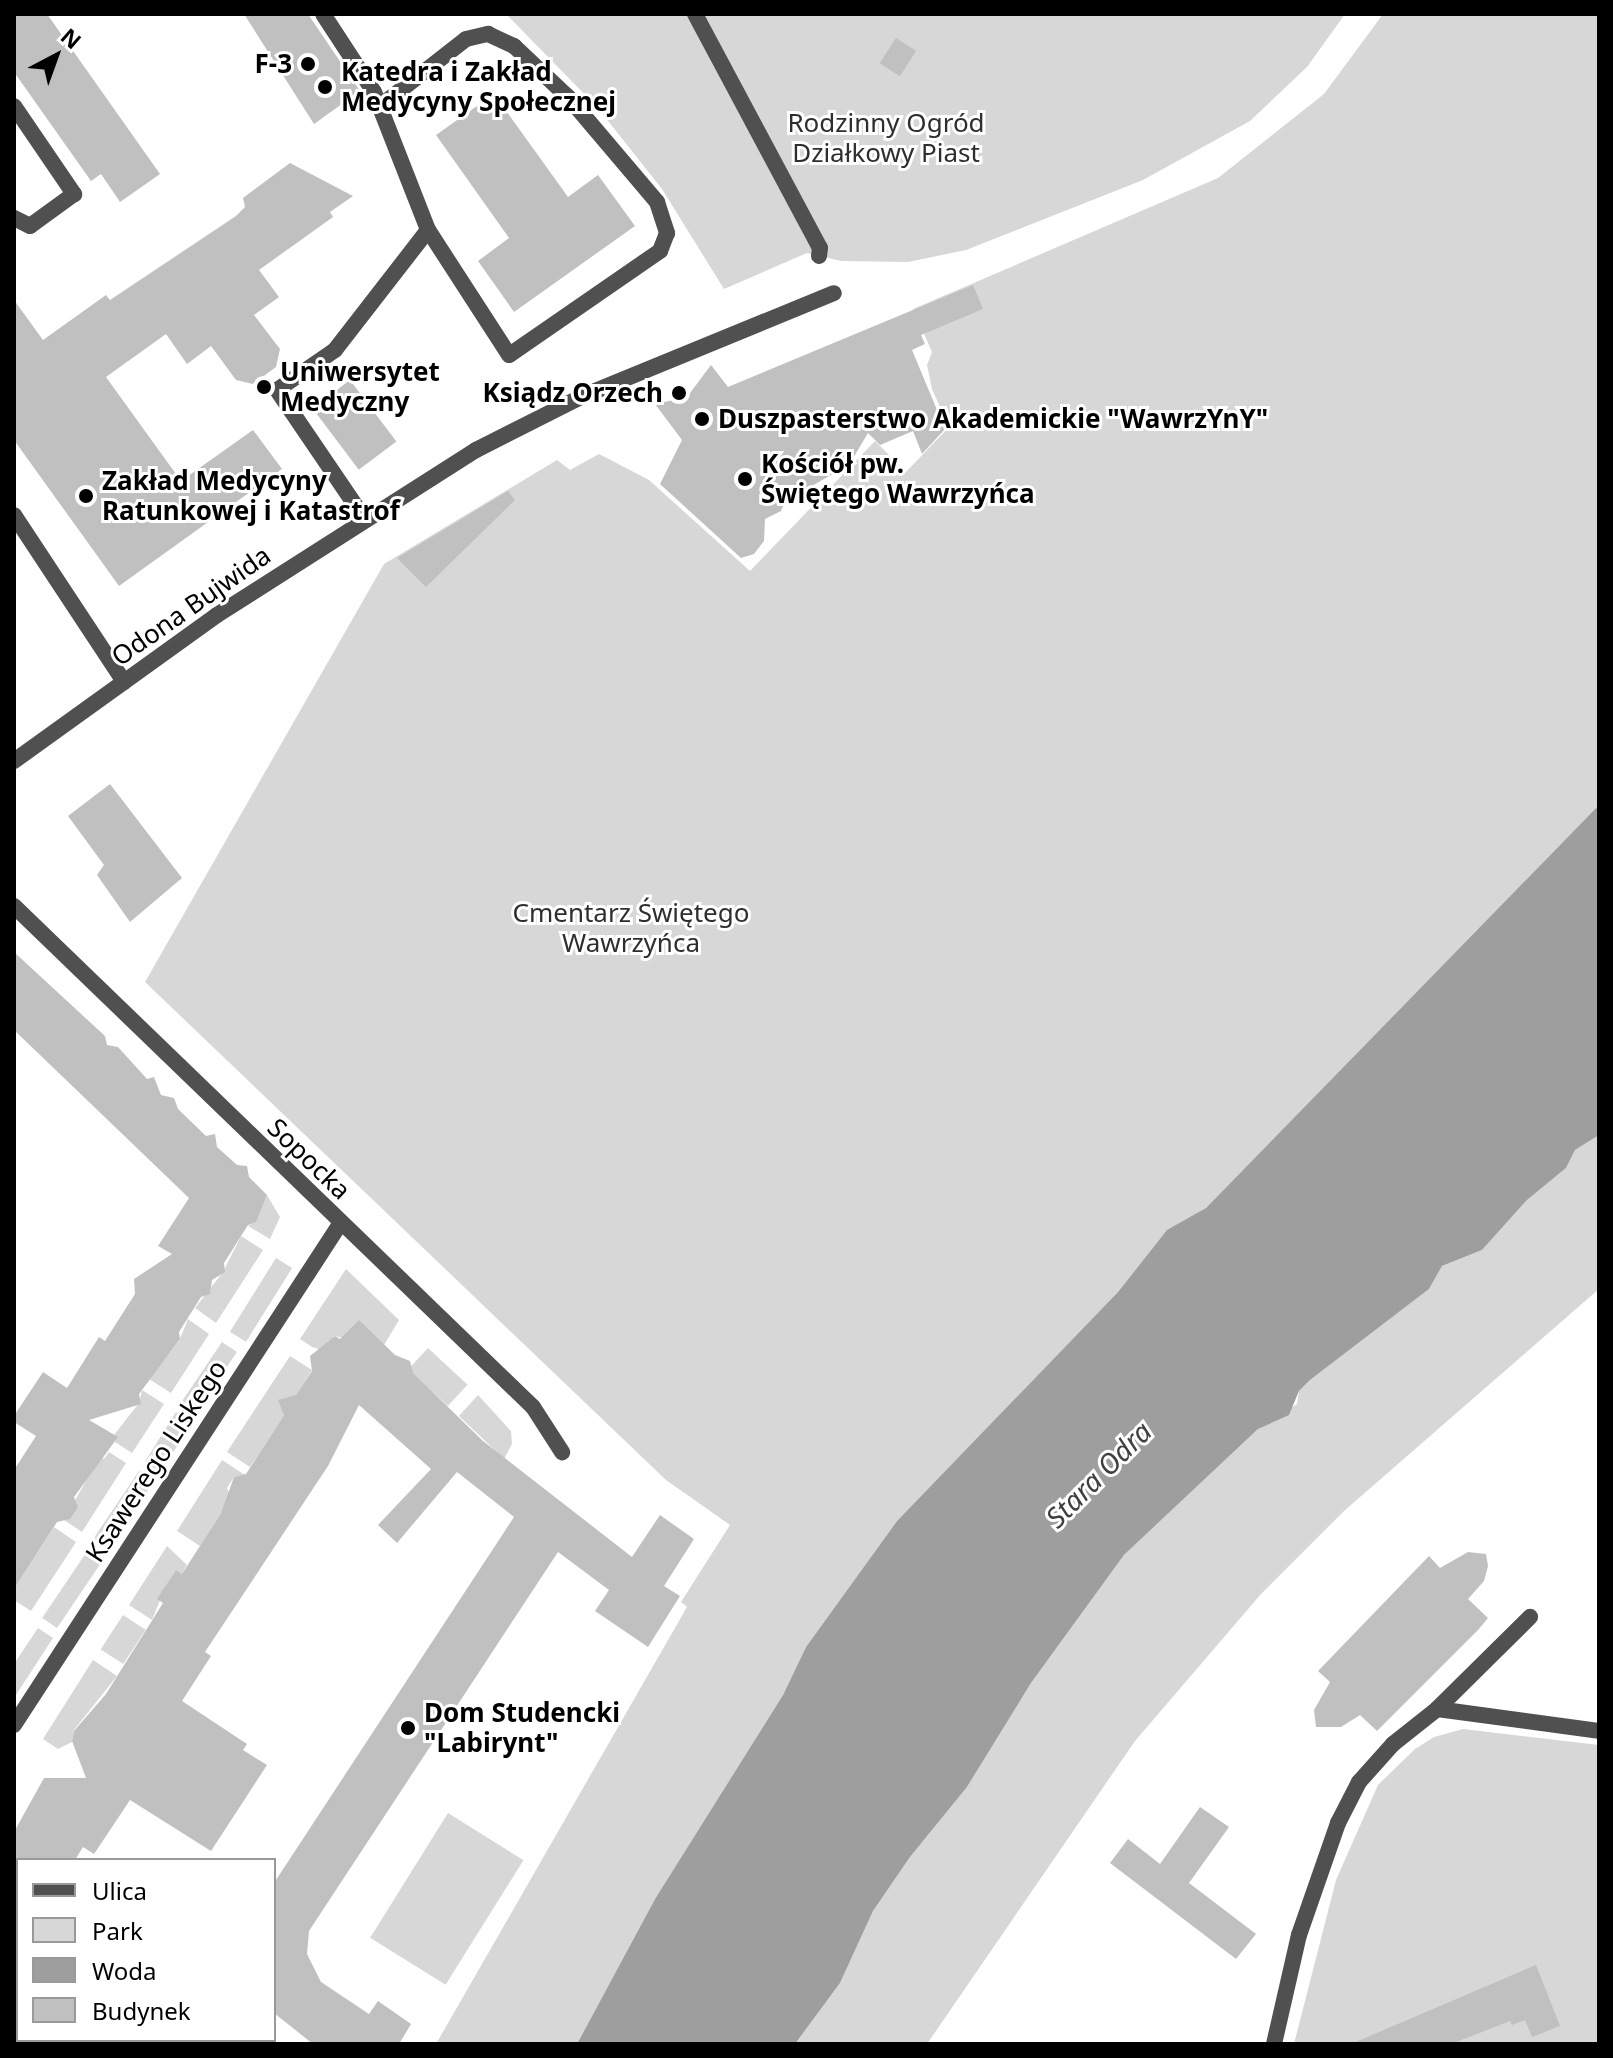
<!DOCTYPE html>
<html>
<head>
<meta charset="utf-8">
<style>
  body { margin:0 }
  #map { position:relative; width:1613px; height:2058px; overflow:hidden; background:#fff; font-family:"Noto Sans",sans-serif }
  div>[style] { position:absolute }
  .green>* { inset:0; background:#d7d7d7; transform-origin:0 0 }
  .water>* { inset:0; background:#9e9e9e }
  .building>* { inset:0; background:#c0c0c0; transform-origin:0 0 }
  .lane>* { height:16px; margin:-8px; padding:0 8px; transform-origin:8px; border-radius:8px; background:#505050 }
  .street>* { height:16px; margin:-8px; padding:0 8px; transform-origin:8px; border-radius:8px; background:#505050 }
  .dots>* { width:22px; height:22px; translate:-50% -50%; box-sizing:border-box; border:4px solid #fff; border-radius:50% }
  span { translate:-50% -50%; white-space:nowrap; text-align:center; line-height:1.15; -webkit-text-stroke:6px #fff; paint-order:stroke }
  .poi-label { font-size:26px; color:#000; font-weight:700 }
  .right { translate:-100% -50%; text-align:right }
  .left { translate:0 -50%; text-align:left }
  .park-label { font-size:26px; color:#2e2e2e }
  .street-label { font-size:26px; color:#000 }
  .water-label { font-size:28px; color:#3f3f3f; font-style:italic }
  .frame { position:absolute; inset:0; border:16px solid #000; pointer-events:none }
  .legend { position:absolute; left:16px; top:1858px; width:260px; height:184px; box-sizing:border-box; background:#fff; border:2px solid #999; margin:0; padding:10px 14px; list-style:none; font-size:24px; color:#000 }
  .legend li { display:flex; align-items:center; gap:16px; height:40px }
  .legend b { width:40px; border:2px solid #999 }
  .north { position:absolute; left:16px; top:16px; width:80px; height:80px; -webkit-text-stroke:6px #fff; paint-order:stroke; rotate:41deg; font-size:22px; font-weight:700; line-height:32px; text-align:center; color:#000 }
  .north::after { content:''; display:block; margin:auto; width:28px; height:36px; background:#000; clip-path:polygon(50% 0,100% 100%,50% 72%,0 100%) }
</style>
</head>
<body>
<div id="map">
  <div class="green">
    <i style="clip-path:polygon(506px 14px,1345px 14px,1307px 67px,1250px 121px,1143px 180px,966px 250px,908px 262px,841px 261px,807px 253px,724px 289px,662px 189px,597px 107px)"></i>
    <i style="clip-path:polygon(1383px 14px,1599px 14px,1599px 805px,1206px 1208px,1164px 1234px,1118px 1292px,897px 1521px,806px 1647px,783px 1695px,655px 1899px,577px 2044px,436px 2044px,687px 1607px,681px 1602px,730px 1525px,666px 1480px,145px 982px,384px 564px,557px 460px,570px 470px,599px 454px,649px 480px,750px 571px,875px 441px,906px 472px,949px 427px,932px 389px,927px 365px,932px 352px,913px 309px,1218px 178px,1324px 94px)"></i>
    <i style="clip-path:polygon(1599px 1135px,1599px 1289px,1344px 1511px,1261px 1594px,1135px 1741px,927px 2044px,795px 2044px,840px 1983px,873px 1911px,910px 1857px,967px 1787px,1031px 1683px,1124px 1555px,1258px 1429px,1297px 1404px,1299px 1391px,1310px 1380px,1429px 1289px,1442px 1266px,1482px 1250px,1527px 1200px,1566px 1168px,1575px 1150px)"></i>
    <i style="clip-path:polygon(267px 1195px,280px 1217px,270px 1239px,248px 1226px,256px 1221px)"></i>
    <i style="clip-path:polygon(241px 1236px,263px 1250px,216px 1323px,195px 1308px,223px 1272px)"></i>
    <i style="left:276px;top:1258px;width:19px;height:87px;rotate:32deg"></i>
    <i style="clip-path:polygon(346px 1269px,399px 1320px,384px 1345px,334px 1336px,325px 1351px,312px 1347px,300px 1339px)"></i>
    <i style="clip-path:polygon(188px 1319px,209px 1334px,171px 1393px,149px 1379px,179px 1341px)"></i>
    <i style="left:222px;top:1342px;width:18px;height:71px;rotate:34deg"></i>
    <i style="left:428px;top:1348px;width:54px;height:29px;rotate:43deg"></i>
    <i style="clip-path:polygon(290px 1356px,312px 1370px,295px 1397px,282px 1404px,284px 1415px,250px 1467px,227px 1452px)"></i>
    <i style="clip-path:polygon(142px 1390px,164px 1404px,132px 1453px,115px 1442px,114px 1435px,139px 1403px)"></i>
    <i style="clip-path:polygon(478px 1395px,511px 1431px,512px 1444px,504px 1459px,459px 1416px)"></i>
    <i style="left:176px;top:1412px;width:19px;height:59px;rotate:32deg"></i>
    <i style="clip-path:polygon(109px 1452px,126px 1463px,82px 1532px,64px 1520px,100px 1456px,104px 1459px)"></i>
    <i style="clip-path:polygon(222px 1460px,245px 1475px,234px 1477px,227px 1488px,231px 1497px,200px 1546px,177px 1531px)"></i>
    <i style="left:139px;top:1471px;width:18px;height:82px;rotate:34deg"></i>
    <i style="clip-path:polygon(54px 1527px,76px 1542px,31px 1611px,14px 1600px,14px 1589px)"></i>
    <i style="clip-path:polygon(167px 1546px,187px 1565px,182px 1574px,176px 1570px,166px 1585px,152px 1620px,129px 1605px)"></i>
    <i style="left:88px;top:1550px;width:18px;height:82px;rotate:34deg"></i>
    <i style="left:123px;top:1615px;width:27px;height:41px;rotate:33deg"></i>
    <i style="clip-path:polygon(38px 1628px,53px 1638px,14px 1698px,14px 1664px)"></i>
    <i style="clip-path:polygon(93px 1660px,117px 1676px,74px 1730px,72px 1742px,58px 1749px,43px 1739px)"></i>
    <i style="clip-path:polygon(1463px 1729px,1599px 1745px,1599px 2044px,1294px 2044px,1336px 1880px,1378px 1785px,1415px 1749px,1434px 1737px)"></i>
    <i style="left:448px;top:1813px;width:89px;height:147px;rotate:32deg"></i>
  </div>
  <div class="water">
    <i style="clip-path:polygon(1599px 805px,1599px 1135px,1575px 1150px,1566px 1168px,1527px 1200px,1482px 1250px,1442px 1266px,1429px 1289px,1310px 1380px,1299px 1391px,1289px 1415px,1258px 1429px,1124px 1555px,1031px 1683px,967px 1787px,910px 1857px,873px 1911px,840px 1983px,795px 2044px,577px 2044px,655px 1899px,783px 1695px,806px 1647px,897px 1521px,1118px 1292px,1167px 1230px,1206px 1208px)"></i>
  </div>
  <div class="building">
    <i style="clip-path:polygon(14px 14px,47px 14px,160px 174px,120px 202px,101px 174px,91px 181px,14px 72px)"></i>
    <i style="clip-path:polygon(244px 14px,308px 14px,360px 91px,314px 124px)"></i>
    <i style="left:896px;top:38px;width:24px;height:30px;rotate:33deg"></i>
    <i style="clip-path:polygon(494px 94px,568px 197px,598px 175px,635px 226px,514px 312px,478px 261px,509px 238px,436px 135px)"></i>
    <i style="clip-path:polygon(290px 163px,353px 196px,330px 212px,333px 217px,259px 270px,279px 297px,254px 315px,280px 349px,276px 367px,253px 384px,236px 380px,211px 346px,187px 364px,166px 334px,106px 377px,181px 481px,253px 430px,282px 469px,119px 586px,14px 440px,14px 300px,43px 340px,106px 295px,110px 300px,236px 216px,245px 207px,243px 198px)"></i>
    <i style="clip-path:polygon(973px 285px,983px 309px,921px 335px,925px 344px,912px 350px,945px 429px,922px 454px,913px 431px,880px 445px,868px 433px,849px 465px,785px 501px,781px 511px,765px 519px,764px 541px,754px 554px,741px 558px,660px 484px,682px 440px,655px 404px,687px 397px,711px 365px,728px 387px)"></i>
    <i style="left:350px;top:380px;width:77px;height:47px;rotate:53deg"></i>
    <i style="clip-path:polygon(508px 491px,515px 500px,426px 587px,397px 558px)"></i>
    <i style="clip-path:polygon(110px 784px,182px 878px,130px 922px,97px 875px,104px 865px,68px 816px)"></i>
    <i style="clip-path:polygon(14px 952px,105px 1036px,107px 1045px,118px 1047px,147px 1079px,154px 1077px,161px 1095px,174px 1098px,178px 1109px,206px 1136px,215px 1134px,217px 1147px,237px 1165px,247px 1166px,249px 1177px,267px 1195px,256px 1222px,248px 1225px,224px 1263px,225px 1272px,212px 1280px,210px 1294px,201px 1297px,179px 1332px,180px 1339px,139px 1394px,141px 1404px,89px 1420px,118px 1437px,74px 1497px,78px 1507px,70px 1519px,57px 1522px,14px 1589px,14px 1470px,36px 1436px,14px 1422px,14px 1416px,43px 1372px,67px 1388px,99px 1337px,105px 1341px,135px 1294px,134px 1279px,172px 1254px,158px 1246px,189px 1198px,14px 1030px)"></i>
    <i style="clip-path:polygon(359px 1320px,395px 1355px,410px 1361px,413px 1373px,483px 1441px,632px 1557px,660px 1515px,694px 1539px,664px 1586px,680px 1596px,648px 1647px,595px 1611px,609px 1590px,558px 1552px,309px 1931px,307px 1954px,321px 1982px,369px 2014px,378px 2001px,411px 2024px,399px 2044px,313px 2044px,274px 2013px,274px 1883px,514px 1517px,457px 1472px,397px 1543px,378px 1525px,431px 1469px,359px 1405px,328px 1466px,205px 1652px,211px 1656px,182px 1701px,247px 1744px,243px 1750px,267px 1765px,211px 1851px,130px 1800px,94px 1854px,83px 1847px,75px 1860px,14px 1860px,14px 1832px,44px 1778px,86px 1778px,72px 1741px,74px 1731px,106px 1694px,163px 1603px,157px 1599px,166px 1585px,176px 1570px,182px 1574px,221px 1513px,234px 1477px,246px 1474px,284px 1415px,278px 1400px,296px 1395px,312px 1371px,310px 1356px,335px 1336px,340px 1339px)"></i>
    <i style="clip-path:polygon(1468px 1552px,1486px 1554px,1488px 1566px,1484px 1581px,1468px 1599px,1488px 1618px,1478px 1630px,1377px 1731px,1360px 1715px,1341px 1727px,1316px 1727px,1314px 1710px,1330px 1682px,1318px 1671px,1429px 1556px,1440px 1568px)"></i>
    <i style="clip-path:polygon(1200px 1807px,1229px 1827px,1189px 1883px,1256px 1934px,1236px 1959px,1110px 1863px,1128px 1839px,1160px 1864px)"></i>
    <i style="clip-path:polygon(1536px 1965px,1560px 2026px,1532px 2037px,1525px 2020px,1512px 2025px,1510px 2021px,1451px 2044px,1351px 2044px)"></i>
  </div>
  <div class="lane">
    <i style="left:323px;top:14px;width:93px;rotate:56.8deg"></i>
    <i style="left:374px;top:92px;width:148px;rotate:68.6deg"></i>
    <i style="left:428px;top:230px;width:152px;rotate:127.8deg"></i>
    <i style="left:335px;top:350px;width:70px;rotate:145.4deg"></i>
    <i style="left:277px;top:390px;width:155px;rotate:55.8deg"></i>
    <i style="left:695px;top:14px;width:265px;rotate:61.9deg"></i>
    <i style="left:820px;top:248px;width:8px;rotate:97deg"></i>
    <i style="left:14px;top:106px;width:107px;rotate:55.7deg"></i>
    <i style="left:74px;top:194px;width:54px;rotate:144deg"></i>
    <i style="left:30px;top:226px;width:18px;rotate:-153deg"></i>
    <i style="left:379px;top:107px;width:110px;rotate:-38deg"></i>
    <i style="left:466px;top:39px;width:23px;rotate:-13deg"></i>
    <i style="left:488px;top:34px;width:29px;rotate:25deg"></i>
    <i style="left:514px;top:46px;width:74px;rotate:43.4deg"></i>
    <i style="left:568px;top:97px;width:138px;rotate:49.7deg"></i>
    <i style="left:657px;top:202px;width:33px;rotate:72deg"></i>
    <i style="left:667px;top:233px;width:19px;rotate:111deg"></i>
    <i style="left:660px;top:251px;width:183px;rotate:145.4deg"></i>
    <i style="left:509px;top:355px;width:149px;rotate:-122.9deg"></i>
    <i style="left:14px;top:515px;width:200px;rotate:56.6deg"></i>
    <i style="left:1437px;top:1709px;width:131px;rotate:-44.7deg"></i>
  </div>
  <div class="street">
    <i style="left:14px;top:761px;width:250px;rotate:-35.7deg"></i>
    <i style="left:217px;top:615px;width:307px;rotate:-32.5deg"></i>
    <i style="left:476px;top:450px;width:120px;rotate:-26.8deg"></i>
    <i style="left:583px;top:396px;width:271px;rotate:-22.3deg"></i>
    <i style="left:14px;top:906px;width:721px;rotate:43.99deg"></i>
    <i style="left:533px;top:1407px;width:54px;rotate:57.2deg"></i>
    <i style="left:14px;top:1725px;width:598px;rotate:-56.95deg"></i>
    <i style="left:1274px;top:2044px;width:112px;rotate:-77.1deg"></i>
    <i style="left:1299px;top:1935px;width:119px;rotate:-70.8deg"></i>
    <i style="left:1338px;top:1823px;width:46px;rotate:-62.9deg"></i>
    <i style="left:1359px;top:1782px;width:51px;rotate:-48.2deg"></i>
    <i style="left:1393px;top:1744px;width:56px;rotate:-38.5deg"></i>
    <i style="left:1437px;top:1709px;width:163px;rotate:7.7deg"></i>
  </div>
  <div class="dots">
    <i style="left:308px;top:64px;background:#000"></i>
    <i style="left:325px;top:87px;background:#000"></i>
    <i style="left:264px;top:387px;background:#000"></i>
    <i style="left:679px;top:393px;background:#000"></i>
    <i style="left:702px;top:419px;background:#000"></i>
    <i style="left:745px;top:479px;background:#000"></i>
    <i style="left:86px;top:496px;background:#000"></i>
    <i style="left:408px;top:1728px;background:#000"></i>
  </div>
  <div class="poi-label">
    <span class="right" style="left:292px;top:64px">F-3</span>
    <span class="left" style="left:341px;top:87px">Katedra i Zakład<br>Medycyny Społecznej</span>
    <span class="left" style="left:280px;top:387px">Uniwersytet<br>Medyczny</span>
    <span class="right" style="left:663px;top:393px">Ksiądz Orzech</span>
    <span class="left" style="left:718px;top:419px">Duszpasterstwo Akademickie "WawrzYnY"</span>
    <span class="left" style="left:761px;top:479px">Kościół pw.<br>Świętego Wawrzyńca</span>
    <span class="left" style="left:102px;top:496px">Zakład Medycyny<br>Ratunkowej i Katastrof</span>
    <span class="left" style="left:424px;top:1728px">Dom Studencki<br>"Labirynt"</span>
  </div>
  <div class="park-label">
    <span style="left:886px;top:138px">Rodzinny Ogród<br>Działkowy Piast</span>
    <span style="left:631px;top:928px">Cmentarz Świętego<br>Wawrzyńca</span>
  </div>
  <div class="street-label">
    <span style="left:191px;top:606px;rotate:-35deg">Odona Bujwida</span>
    <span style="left:309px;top:1159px;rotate:44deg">Sopocka</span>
    <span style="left:156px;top:1461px;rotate:-57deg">Ksawerego Liskego</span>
  </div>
  <div class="water-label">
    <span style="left:1098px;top:1474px;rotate:-45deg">Stara Odra</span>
  </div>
  <div class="frame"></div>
  <ul class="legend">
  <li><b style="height:10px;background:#505050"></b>Ulica</li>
  <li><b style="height:22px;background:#d7d7d7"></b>Park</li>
  <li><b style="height:22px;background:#9e9e9e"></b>Woda</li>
  <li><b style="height:22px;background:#c0c0c0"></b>Budynek</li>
  </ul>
  <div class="north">N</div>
</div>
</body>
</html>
